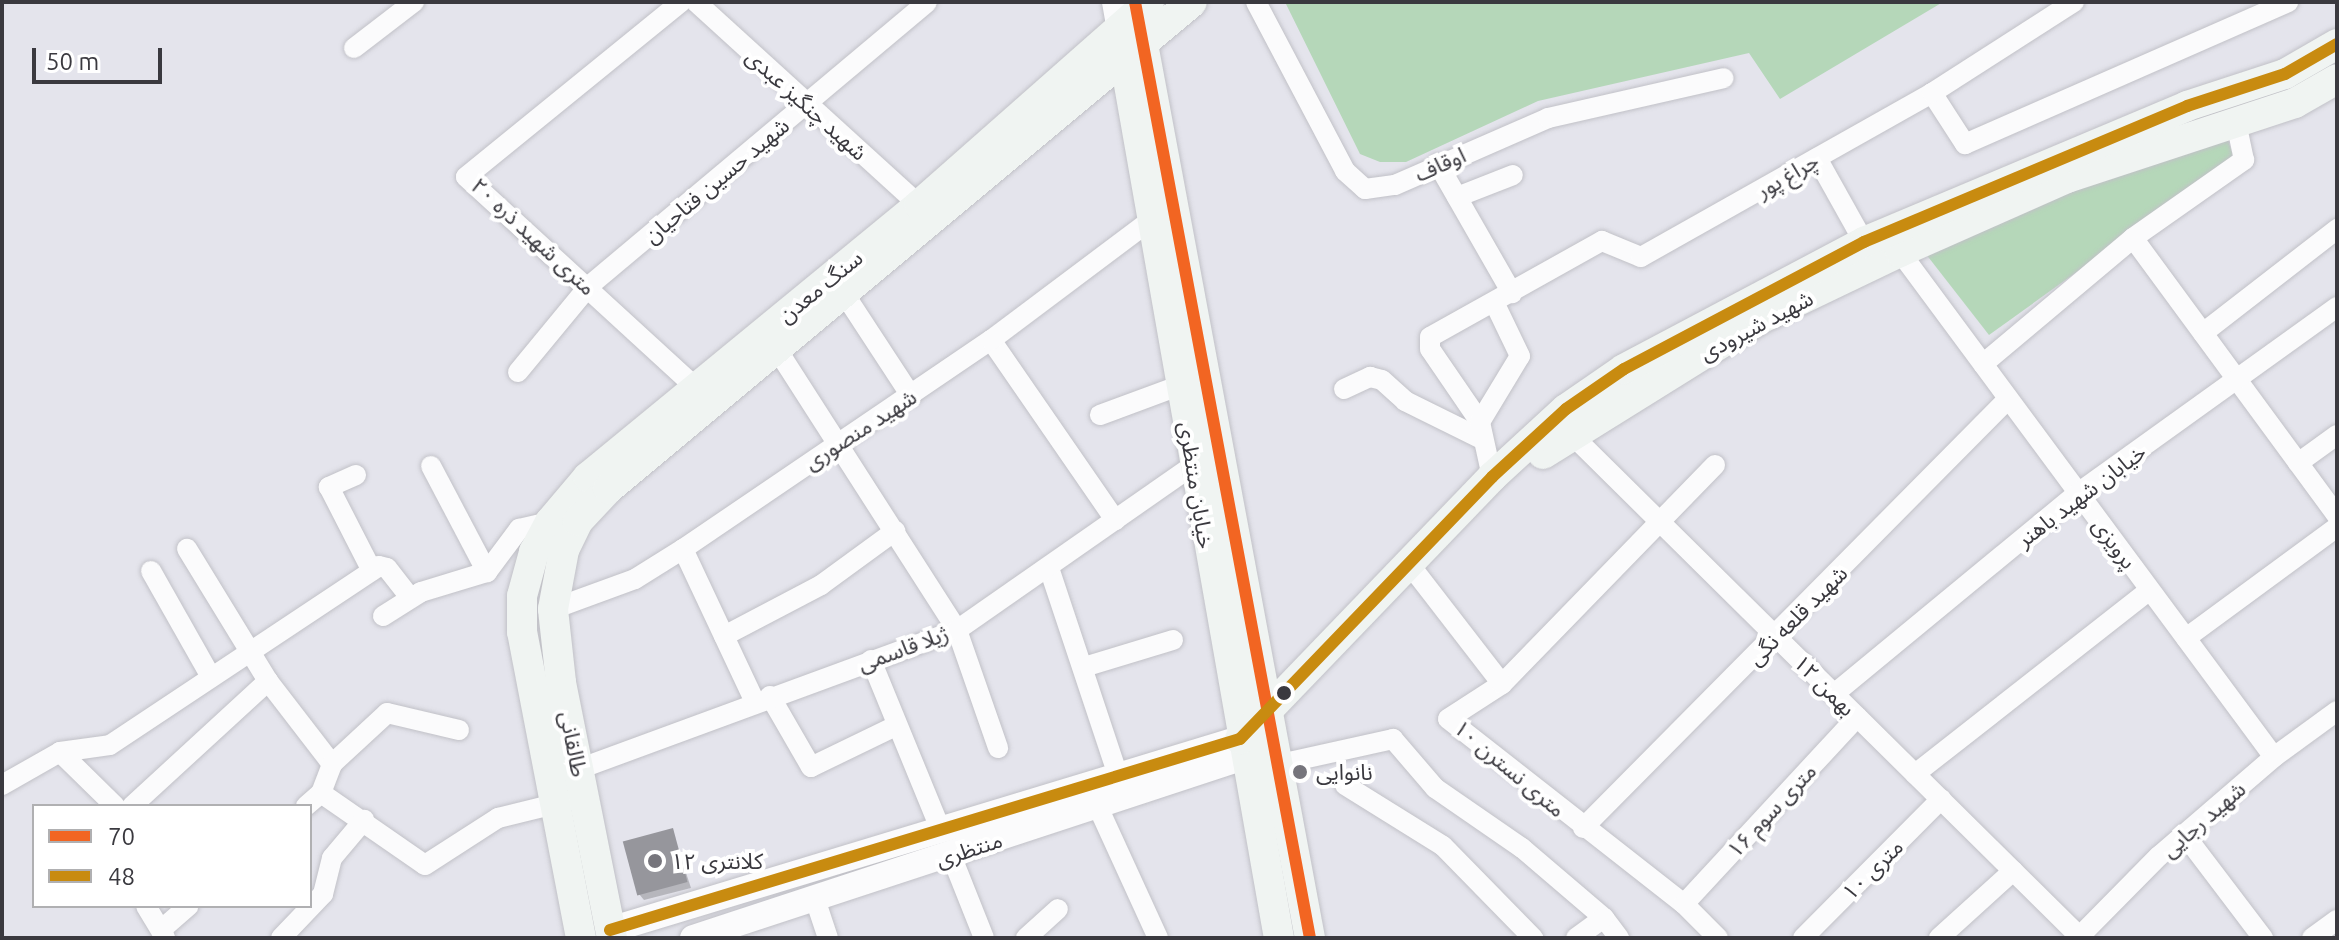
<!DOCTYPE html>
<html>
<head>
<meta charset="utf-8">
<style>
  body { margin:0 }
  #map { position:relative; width:2339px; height:940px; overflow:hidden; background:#e4e4ec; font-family:Ubuntu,"Noto Sans Arabic",sans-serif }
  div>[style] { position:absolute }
  .green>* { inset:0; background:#b5d7b9 }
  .shadow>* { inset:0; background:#0003 }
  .building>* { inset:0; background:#96969c; transform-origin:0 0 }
  .roads { filter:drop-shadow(0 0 2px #c1c1c7) drop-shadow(0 0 2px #c1c1c7) }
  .minor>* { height:20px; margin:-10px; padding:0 10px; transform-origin:10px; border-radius:10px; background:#fbfbfc }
  .tertiary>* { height:26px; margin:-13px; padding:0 13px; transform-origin:13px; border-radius:13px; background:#fbfbfc }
  .secondary>* { height:30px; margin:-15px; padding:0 15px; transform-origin:15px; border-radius:15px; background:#f0f4f2 }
  .bus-1>* { height:12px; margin:-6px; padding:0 6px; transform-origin:6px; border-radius:6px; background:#f26522 }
  .bus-2>* { height:12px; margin:-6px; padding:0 6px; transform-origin:6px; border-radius:6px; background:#c88b10 }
  .dots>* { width:22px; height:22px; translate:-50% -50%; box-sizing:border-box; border:4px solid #fff; border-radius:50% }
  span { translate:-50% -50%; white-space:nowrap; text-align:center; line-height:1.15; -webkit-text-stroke:8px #fff; paint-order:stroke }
  .street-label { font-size:22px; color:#3a393f }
  .poi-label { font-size:22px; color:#3a393f }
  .left { translate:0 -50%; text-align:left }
  .frame { position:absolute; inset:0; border:4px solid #3a393f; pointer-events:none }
  .legend { position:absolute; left:32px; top:804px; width:280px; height:104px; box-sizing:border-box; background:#fff; border:2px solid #b0b0b2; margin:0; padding:10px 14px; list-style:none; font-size:24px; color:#3a393f }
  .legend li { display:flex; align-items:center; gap:16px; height:40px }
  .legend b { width:40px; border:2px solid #b0b0b2 }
  .scale { position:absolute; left:32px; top:48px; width:130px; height:36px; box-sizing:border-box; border:4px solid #3a393f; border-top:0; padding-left:10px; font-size:24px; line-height:28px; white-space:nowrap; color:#3a393f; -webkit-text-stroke:6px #fff; paint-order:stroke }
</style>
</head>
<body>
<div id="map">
  <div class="green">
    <i style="clip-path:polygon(1285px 2px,1943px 2px,1780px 99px,1749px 53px,1538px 101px,1406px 162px,1380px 162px,1360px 154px)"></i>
    <i style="clip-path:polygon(2224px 127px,2234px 159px,1989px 335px,1922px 249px)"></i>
  </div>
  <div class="shadow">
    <i style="clip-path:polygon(672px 830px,691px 888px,644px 900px,639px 894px)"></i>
  </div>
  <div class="building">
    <i style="left:673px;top:828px;width:56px;height:52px;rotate:75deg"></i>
  </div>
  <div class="roads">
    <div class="minor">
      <i style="left:681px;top:2px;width:277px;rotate:140.9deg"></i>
      <i style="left:466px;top:177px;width:311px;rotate:42.5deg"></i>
      <i style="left:696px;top:2px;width:302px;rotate:42.3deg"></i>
      <i style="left:1256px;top:2px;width:191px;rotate:62.2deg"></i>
      <i style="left:1345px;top:171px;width:27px;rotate:42deg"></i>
      <i style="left:1365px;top:189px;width:30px;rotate:-8deg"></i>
      <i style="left:1395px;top:185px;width:167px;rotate:-23.6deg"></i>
      <i style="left:1548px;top:118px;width:180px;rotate:-12.8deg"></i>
      <i style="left:354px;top:48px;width:76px;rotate:-37.5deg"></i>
      <i style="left:1932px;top:93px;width:61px;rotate:57.1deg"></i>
      <i style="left:1965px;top:144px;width:353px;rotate:-23.7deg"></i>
      <i style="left:1817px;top:158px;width:96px;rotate:60.8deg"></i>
      <i style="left:1438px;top:164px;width:149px;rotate:60.2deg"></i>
      <i style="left:1457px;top:197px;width:60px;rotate:-21.4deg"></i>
      <i style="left:2133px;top:238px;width:345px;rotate:53.7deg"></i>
      <i style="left:1900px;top:252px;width:628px;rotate:53.48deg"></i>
      <i style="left:845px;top:295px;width:121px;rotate:56.8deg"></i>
      <i style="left:2203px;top:333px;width:170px;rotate:-37.8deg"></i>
      <i style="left:991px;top:340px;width:219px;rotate:55.4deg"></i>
      <i style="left:778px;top:351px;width:331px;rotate:57.3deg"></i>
      <i style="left:957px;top:630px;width:125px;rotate:70.8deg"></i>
      <i style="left:1983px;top:364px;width:196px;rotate:-40deg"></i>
      <i style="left:2133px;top:238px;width:136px;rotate:-35.1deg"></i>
      <i style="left:2244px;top:160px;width:39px;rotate:-102deg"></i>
      <i style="left:518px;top:372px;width:112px;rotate:-50.5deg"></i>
      <i style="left:589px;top:286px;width:441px;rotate:-40deg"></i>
      <i style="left:1344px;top:389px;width:29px;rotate:-25deg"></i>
      <i style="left:1370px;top:377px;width:12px;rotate:14deg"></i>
      <i style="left:1382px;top:380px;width:31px;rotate:42deg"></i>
      <i style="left:1405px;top:401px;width:84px;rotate:26.3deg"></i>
      <i style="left:1100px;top:415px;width:86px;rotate:-20.3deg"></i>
      <i style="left:1480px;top:422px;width:88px;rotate:-124.4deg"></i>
      <i style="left:1430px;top:349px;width:12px;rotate:-90deg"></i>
      <i style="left:1430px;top:337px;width:197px;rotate:-29.2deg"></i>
      <i style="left:1602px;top:241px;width:42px;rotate:22.3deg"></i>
      <i style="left:1641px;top:257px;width:334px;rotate:-29.4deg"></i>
      <i style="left:1932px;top:93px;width:169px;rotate:-32.7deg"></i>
      <i style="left:1570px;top:433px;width:716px;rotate:44.66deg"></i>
      <i style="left:2298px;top:463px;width:48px;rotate:-35.7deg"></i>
      <i style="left:1715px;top:465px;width:305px;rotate:134.2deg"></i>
      <i style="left:1502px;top:684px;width:64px;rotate:147.1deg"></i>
      <i style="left:1448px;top:719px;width:300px;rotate:38.1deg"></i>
      <i style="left:1684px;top:904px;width:48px;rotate:45deg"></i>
      <i style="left:431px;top:466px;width:120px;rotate:62.2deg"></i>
      <i style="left:356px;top:475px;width:30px;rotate:156deg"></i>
      <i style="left:329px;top:487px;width:94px;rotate:62.9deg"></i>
      <i style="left:1492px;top:477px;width:56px;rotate:-102.3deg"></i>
      <i style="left:1480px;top:422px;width:77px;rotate:-58.8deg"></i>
      <i style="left:1520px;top:356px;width:58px;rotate:-115.7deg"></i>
      <i style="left:683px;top:549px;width:169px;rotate:64.8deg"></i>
      <i style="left:1049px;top:568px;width:219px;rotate:71.6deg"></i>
      <i style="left:151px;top:571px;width:122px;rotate:60.5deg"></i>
      <i style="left:1417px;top:574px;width:139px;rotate:52.3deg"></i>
      <i style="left:553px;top:609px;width:87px;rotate:-20.1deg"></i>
      <i style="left:635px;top:579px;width:57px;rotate:-32deg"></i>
      <i style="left:683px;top:549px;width:372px;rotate:-34.2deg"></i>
      <i style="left:991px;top:340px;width:200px;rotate:-36.9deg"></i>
      <i style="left:383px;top:616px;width:45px;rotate:-32.3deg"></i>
      <i style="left:421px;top:592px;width:69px;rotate:-16.9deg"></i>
      <i style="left:487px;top:572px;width:54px;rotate:-53.3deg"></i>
      <i style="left:519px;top:529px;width:32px;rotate:-13deg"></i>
      <i style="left:724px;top:636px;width:110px;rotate:-27.7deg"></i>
      <i style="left:821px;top:585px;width:92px;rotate:-36.1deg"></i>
      <i style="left:2186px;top:638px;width:187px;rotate:-36.3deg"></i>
      <i style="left:871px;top:660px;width:182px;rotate:67.7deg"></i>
      <i style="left:1084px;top:667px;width:93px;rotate:-16.9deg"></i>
      <i style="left:268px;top:681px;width:105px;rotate:52.4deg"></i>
      <i style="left:1834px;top:694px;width:316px;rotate:-39.5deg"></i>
      <i style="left:2078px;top:493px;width:319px;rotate:-35.7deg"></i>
      <i style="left:770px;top:696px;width:82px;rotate:60deg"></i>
      <i style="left:811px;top:767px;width:94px;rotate:-25.8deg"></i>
      <i style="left:60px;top:752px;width:77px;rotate:44.5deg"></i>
      <i style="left:1280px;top:764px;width:116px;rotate:-12.5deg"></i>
      <i style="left:1393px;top:739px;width:65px;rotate:49.4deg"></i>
      <i style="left:1435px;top:788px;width:106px;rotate:34.6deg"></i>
      <i style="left:1522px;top:848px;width:108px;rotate:40.5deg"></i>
      <i style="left:1604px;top:918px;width:25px;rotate:53deg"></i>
      <i style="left:568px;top:773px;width:414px;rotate:-20.2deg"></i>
      <i style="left:957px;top:630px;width:290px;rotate:-34.9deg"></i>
      <i style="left:1915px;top:774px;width:298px;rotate:-38.1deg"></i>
      <i style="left:2px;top:785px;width:67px;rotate:-29.6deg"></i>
      <i style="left:60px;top:752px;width:50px;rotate:-8deg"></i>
      <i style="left:110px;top:745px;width:323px;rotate:-33.6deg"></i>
      <i style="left:379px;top:566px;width:8px;rotate:14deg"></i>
      <i style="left:387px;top:568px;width:37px;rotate:52deg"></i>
      <i style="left:1345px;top:785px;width:115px;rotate:31.9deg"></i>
      <i style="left:1443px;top:846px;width:129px;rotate:45.6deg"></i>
      <i style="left:321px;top:793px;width:126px;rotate:34.7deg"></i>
      <i style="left:425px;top:865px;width:87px;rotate:-32.8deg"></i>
      <i style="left:498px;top:818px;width:71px;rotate:-13.8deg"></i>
      <i style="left:132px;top:806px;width:185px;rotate:-42.6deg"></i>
      <i style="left:268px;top:681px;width:155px;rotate:-121.5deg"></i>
      <i style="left:306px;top:806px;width:20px;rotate:-41deg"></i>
      <i style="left:321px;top:793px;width:31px;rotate:-69deg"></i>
      <i style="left:332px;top:764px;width:75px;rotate:-42.8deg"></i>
      <i style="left:387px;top:713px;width:74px;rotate:13.3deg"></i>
      <i style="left:1098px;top:807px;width:144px;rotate:65.4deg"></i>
      <i style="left:1583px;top:828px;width:604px;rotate:-45.27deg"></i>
      <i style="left:2184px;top:834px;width:131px;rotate:52.8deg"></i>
      <i style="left:951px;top:855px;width:89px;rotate:68.3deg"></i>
      <i style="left:815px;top:899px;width:41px;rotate:71.6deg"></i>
      <i style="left:1684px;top:904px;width:255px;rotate:-47.2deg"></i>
      <i style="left:146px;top:906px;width:37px;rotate:59deg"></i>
      <i style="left:162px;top:929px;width:35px;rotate:-41deg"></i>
      <i style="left:281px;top:938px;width:61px;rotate:-46.3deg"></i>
      <i style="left:323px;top:894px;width:37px;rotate:-76deg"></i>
      <i style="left:332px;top:858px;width:50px;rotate:-49.9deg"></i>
      <i style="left:1026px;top:938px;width:43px;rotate:-42.2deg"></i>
      <i style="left:1576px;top:938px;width:34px;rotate:-36deg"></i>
      <i style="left:1803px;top:938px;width:196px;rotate:-45.2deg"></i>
      <i style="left:1939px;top:938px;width:100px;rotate:-42.2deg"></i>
      <i style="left:2078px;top:938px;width:115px;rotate:-45.4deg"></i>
      <i style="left:2159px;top:856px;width:152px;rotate:-40.7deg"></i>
      <i style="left:2274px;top:757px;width:78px;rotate:-36.1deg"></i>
      <i style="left:2312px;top:938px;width:31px;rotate:-36deg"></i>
    </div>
    <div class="tertiary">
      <i style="left:1115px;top:2px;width:29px;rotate:80deg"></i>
      <i style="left:610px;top:930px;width:658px;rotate:-16.87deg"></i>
      <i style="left:693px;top:938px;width:580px;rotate:-18.19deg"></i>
    </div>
    <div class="secondary">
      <i style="left:1140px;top:28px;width:926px;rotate:79.42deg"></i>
      <i style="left:1122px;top:45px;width:907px;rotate:80.03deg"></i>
      <i style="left:1543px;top:454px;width:256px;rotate:-31.9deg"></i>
      <i style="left:1760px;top:319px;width:155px;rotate:-25.6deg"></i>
      <i style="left:1900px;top:252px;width:183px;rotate:-23.9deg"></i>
      <i style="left:2067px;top:178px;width:240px;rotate:-18.2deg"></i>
      <i style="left:2295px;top:103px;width:48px;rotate:-29.7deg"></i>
      <i style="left:1240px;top:739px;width:364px;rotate:-46.1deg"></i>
      <i style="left:1492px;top:477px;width:100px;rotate:-42.6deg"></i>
      <i style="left:1566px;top:409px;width:70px;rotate:-34.6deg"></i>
      <i style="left:1624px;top:369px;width:272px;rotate:-27.9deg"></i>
      <i style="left:1864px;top:242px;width:350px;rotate:-22.8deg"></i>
      <i style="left:2187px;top:106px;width:103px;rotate:-18.1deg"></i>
      <i style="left:2285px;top:74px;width:60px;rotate:-30deg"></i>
      <i style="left:581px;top:938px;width:312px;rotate:-100.9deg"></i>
      <i style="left:522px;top:632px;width:36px;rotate:-90deg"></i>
      <i style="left:522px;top:596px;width:46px;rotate:-74.7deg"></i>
      <i style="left:534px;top:552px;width:34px;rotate:-62deg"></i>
      <i style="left:550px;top:522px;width:59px;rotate:-49.8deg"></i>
      <i style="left:588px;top:477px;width:428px;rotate:-39.4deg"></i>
      <i style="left:919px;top:205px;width:307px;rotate:-41.4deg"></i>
      <i style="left:612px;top:938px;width:261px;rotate:-101.3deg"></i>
      <i style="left:561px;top:682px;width:73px;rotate:-96.3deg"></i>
      <i style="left:553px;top:609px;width:60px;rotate:-79.4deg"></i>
      <i style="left:564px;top:550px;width:32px;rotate:-64deg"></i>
      <i style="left:578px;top:521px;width:44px;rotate:-46.8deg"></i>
      <i style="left:608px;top:489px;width:760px;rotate:-39.82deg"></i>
    </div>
  </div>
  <div class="bus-1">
    <i style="left:1135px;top:2px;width:952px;rotate:79.41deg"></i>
  </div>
  <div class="bus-2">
    <i style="left:610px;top:930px;width:658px;rotate:-16.87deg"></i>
    <i style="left:1240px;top:739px;width:364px;rotate:-46.1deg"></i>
    <i style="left:1492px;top:477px;width:100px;rotate:-42.6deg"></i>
    <i style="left:1566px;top:409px;width:70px;rotate:-34.6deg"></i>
    <i style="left:1624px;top:369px;width:272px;rotate:-27.9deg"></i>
    <i style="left:1864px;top:242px;width:350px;rotate:-22.8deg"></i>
    <i style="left:2187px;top:106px;width:103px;rotate:-18.1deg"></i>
    <i style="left:2285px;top:74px;width:60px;rotate:-30deg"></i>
  </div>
  <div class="dots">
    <i style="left:1284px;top:693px;background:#3a393f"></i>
    <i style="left:1300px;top:772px;background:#76757c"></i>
    <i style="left:655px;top:861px;background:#76757c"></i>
  </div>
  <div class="street-label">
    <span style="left:807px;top:104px;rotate:42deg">شهید چنگیز عبدی</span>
    <span style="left:1440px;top:164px;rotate:-24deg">اوقاف</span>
    <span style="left:1787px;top:175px;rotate:-30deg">چراغ پور</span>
    <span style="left:716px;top:180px;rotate:-40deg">شهید حسین فتاحیان</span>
    <span style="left:534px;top:236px;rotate:43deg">۲۰ متری شهید ذره</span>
    <span style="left:820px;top:286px;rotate:-39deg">سنگ معدن</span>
    <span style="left:1756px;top:325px;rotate:-28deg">شهید شیرودی</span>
    <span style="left:860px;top:429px;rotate:-33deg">شهید منصوری</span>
    <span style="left:1197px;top:485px;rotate:81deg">خیابان منتظری</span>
    <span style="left:2081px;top:495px;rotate:-37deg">خیابان شهید باهنر</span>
    <span style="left:2115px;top:543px;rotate:53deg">پرویزی</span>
    <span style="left:1797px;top:615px;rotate:-45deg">شهید قلعه نگی</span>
    <span style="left:903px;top:648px;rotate:-20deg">ژیلا قاسمی</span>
    <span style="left:1825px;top:685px;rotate:45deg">۱۲ بهمن</span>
    <span style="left:574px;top:744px;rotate:79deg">طالقانی</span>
    <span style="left:1510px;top:768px;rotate:40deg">۱۰ متری نسترن</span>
    <span style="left:1771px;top:810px;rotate:-47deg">۱۶ متری سوم</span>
    <span style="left:2203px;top:819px;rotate:-41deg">شهید رجایی</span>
    <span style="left:969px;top:849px;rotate:-18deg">منتظری</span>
    <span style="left:1872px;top:869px;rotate:-45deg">۱۰ متری</span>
  </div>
  <div class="poi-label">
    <span class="left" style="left:1316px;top:772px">نانوایی</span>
    <span class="left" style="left:671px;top:861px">کلانتری ۱۲</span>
  </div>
  <div class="frame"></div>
  <ul class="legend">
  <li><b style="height:10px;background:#f26522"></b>70</li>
  <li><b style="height:10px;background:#c88b10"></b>48</li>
  </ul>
  <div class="scale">50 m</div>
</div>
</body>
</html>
